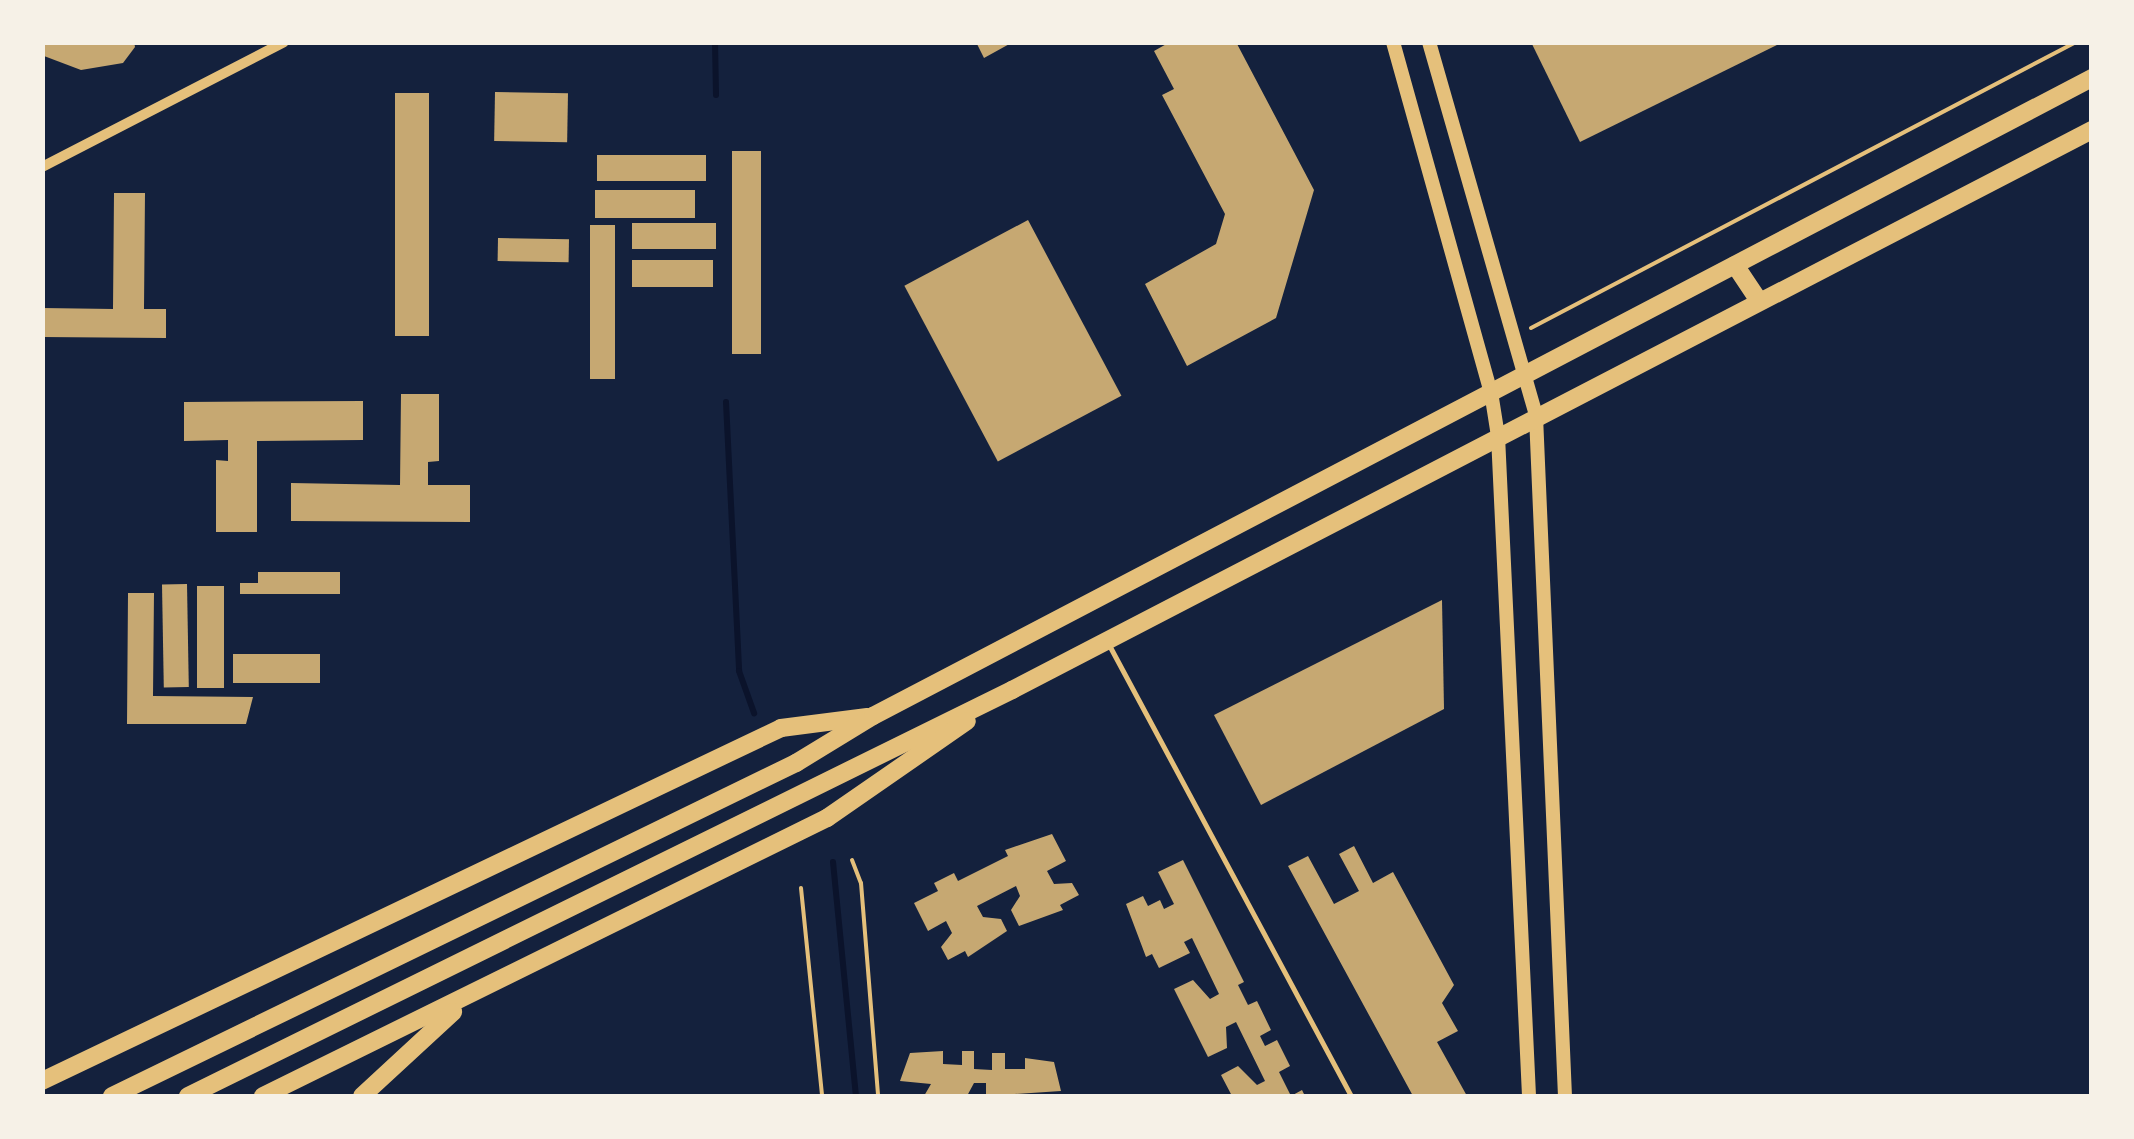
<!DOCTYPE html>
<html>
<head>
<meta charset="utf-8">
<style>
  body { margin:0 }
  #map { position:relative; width:2134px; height:1139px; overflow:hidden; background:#14213d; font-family:"Noto Sans",sans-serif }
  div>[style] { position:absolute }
  .stream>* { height:6px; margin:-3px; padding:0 3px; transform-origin:3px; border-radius:3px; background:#0b132b }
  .building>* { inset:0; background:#c6a872; transform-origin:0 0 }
  .path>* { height:4px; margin:-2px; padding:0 2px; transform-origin:2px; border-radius:2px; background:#e5c07b }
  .service>* { height:5px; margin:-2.5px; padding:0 2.5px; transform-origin:2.5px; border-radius:2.5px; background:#e5c07b }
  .minor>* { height:10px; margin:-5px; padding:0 5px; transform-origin:5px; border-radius:5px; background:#e5c07b }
  .tertiary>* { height:14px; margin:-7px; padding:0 7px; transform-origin:7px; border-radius:7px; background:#e5c07b }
  .primary>* { height:18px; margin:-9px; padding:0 9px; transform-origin:9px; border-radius:9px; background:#e5c07b }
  span { translate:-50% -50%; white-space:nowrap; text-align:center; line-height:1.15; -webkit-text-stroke:9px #f6f1e7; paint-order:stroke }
  .frame { position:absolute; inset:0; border:45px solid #f6f1e7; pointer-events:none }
</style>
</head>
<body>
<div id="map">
  <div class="stream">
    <i style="left:715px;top:42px;width:53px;rotate:88.9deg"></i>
    <i style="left:726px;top:402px;width:269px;rotate:87.2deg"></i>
    <i style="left:739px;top:671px;width:45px;rotate:70.3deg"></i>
    <i style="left:833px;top:862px;width:235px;rotate:84.4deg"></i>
  </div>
  <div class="building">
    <i style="clip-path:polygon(42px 42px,134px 42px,135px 47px,123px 63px,81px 70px,44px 56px)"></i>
    <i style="clip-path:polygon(976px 42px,1013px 42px,984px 58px)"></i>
    <i style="clip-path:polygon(1170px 42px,1236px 42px,1314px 190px,1276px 318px,1187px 366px,1145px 284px,1216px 244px,1225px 214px,1162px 95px,1174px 89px,1154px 51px)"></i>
    <i style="clip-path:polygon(1531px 42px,1783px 42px,1580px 142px)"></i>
    <i style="left:495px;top:92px;width:73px;height:49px;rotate:1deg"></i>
    <i style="left:395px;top:93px;width:34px;height:243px"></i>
    <i style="left:732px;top:151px;width:29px;height:203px"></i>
    <i style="left:706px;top:155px;width:26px;height:109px;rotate:90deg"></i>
    <i style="left:595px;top:190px;width:100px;height:28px"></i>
    <i style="clip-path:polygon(114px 193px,145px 193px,144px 309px,166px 309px,166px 338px,42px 337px,42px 308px,113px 309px)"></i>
    <i style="left:1028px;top:220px;width:199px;height:140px;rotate:62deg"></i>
    <i style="left:632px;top:223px;width:84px;height:26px"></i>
    <i style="left:590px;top:225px;width:25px;height:154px"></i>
    <i style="left:498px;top:238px;width:71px;height:23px;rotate:1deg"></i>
    <i style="left:632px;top:260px;width:81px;height:27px"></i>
    <i style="clip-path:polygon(401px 394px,439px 394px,439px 461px,428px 462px,428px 485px,470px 485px,470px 522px,291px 521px,291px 483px,400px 485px)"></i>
    <i style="clip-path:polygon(363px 401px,363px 440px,257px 441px,257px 532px,216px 532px,216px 460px,228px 461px,228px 440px,184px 441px,184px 402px)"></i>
    <i style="clip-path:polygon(258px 572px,340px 572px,340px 594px,240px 594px,240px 583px,258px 583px)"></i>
    <i style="left:187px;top:584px;width:103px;height:25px;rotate:89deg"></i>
    <i style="left:197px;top:586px;width:27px;height:102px"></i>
    <i style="clip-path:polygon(128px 593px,154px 593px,153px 696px,253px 697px,246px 724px,127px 724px)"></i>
    <i style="clip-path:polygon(1442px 600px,1444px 709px,1261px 805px,1214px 715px)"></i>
    <i style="left:320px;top:654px;width:29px;height:87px;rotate:90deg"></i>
    <i style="clip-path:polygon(1052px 834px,1066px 861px,1047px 871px,1054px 884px,1072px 883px,1079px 895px,1060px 905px,1063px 910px,1019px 926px,1011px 910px,1020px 896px,1016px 886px,977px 906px,983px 917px,1001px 919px,1007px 931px,968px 957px,965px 951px,948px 960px,941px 947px,952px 933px,946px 921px,928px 931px,914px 903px,938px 891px,934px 883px,954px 873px,958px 881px,1008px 856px,1005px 850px)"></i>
    <i style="clip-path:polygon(1354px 846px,1373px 883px,1393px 872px,1454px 985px,1442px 1003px,1458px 1031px,1437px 1042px,1467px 1096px,1413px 1096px,1288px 866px,1308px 856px,1334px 904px,1359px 891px,1339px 854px)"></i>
    <i style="clip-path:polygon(1183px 860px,1244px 982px,1238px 985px,1248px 1005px,1257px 1001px,1271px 1030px,1260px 1036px,1265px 1046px,1277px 1040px,1290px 1066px,1279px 1072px,1291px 1096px,1302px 1090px,1305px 1096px,1232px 1096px,1221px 1075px,1238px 1066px,1257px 1085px,1265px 1081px,1236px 1022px,1226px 1027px,1227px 1048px,1208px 1057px,1174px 989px,1193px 980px,1210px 999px,1219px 994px,1192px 938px,1184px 942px,1190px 953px,1159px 968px,1152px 954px,1146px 957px,1126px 904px,1143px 896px,1148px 906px,1160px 900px,1164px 909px,1174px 904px,1158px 872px)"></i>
    <i style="clip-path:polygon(943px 1051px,943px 1064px,962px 1065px,962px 1051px,974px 1051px,974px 1069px,992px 1070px,992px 1053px,1005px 1053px,1005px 1069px,1025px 1069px,1025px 1058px,1054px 1062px,1061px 1091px,986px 1096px,986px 1083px,974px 1083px,967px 1096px,924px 1096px,931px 1084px,900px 1081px,910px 1053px)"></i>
  </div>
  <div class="path">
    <i style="left:1531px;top:328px;width:615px;rotate:-27.69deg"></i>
    <i style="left:852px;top:860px;width:25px;rotate:69deg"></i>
    <i style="left:861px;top:883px;width:214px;rotate:85.4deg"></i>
    <i style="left:801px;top:888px;width:209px;rotate:84.2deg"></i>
  </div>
  <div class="service">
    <i style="left:1109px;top:645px;width:512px;rotate:61.78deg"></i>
  </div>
  <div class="minor">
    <i style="left:42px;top:167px;width:272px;rotate:-27.3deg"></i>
  </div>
  <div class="tertiary">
    <i style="left:1393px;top:42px;width:363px;rotate:74.4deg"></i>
    <i style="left:1491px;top:392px;width:45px;rotate:81deg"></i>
    <i style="left:1498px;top:436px;width:661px;rotate:87.31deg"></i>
    <i style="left:1429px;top:42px;width:389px;rotate:74deg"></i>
    <i style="left:1536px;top:416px;width:681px;rotate:87.56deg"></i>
  </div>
  <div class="primary">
    <i style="left:1735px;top:265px;width:43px;rotate:56.3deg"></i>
    <i style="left:42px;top:1081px;width:819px;rotate:-25.53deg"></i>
    <i style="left:781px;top:728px;width:87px;rotate:-7.3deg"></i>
    <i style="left:112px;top:1096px;width:761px;rotate:-25.96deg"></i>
    <i style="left:796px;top:763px;width:90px;rotate:-31.4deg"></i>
    <i style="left:873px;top:716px;width:1376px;rotate:-27.63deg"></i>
    <i style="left:188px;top:1096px;width:919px;rotate:-26.23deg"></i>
    <i style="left:1012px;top:690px;width:1217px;rotate:-27.41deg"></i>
    <i style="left:263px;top:1096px;width:629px;rotate:-26.24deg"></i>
    <i style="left:827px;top:818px;width:170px;rotate:-34.7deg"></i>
    <i style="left:362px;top:1096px;width:124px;rotate:-42.7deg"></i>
  </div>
  <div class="frame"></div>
</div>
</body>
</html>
